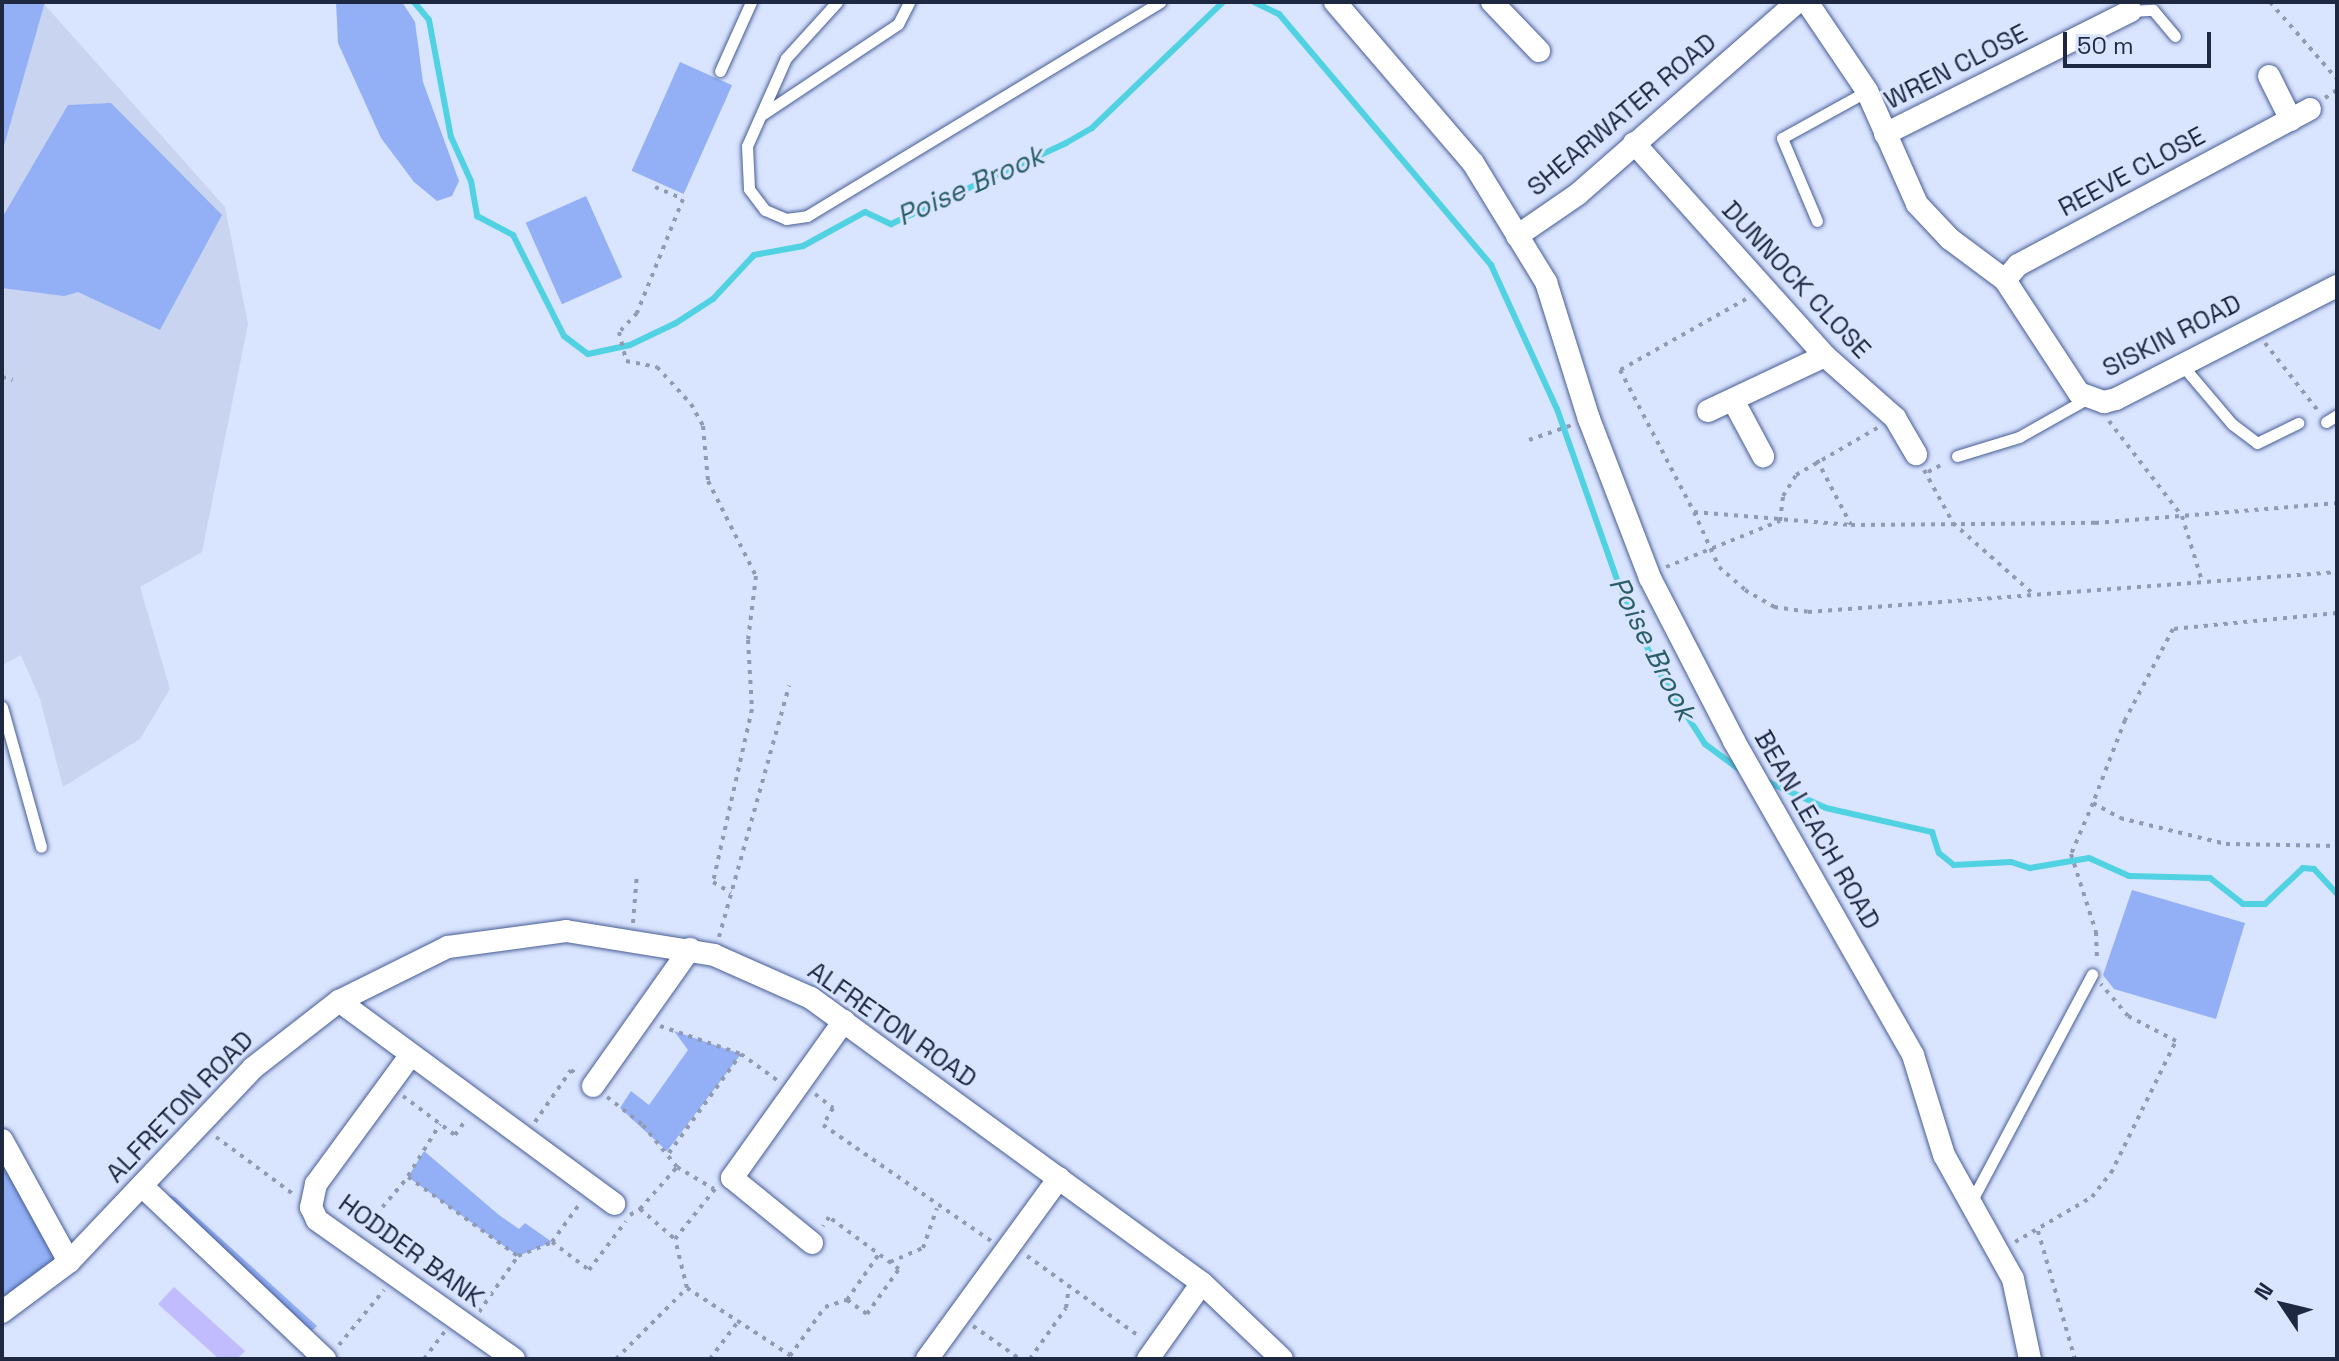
<!DOCTYPE html>
<html>
<head>
<meta charset="utf-8">
<style>
  body { margin:0 }
  #map { position:relative; width:2339px; height:1361px; overflow:hidden; background:#d9e4fe; font-family:"Space Grotesk",sans-serif }
  div>[style] { position:absolute }
  .built>* { inset:0; background:#c8d4f0 }
  .green>* { inset:0; background:#93b0f6; transform-origin:0 0 }
  .stream>* { height:6px; margin:-3px; padding:0 3px; transform-origin:3px; border-radius:3px; background:#50d2e2 }
  .building>* { inset:0; background:#c0bcfd }
  .path>* { height:4px; margin-top:-2px; transform-origin:0; background:repeating-linear-gradient(90deg,#909ab3 0 4px,transparent 0 10px) }
  .roads { filter:drop-shadow(0 0 2px #475d95) drop-shadow(0 0 2px #475d95) }
  .lane>* { height:11px; margin:-5.5px; padding:0 5.5px; transform-origin:5.5px; border-radius:5.5px; background:#fff }
  .street>* { height:22px; margin:-11px; padding:0 11px; transform-origin:11px; border-radius:11px; background:#fff }
  span { translate:-50% -50%; white-space:nowrap; text-align:center; line-height:1.15; -webkit-text-stroke:6px #d9e4fe; paint-order:stroke }
  .street-label { font-size:26px; color:#1f2841 }
  .water-label { font-size:28px; color:#295e65; font-style:italic }
  .frame { position:absolute; inset:0; border:4px solid #1f2841; pointer-events:none }
  .north { position:absolute; left:2243px; top:1265px; width:80px; height:80px; -webkit-text-stroke:6px #d9e4fe; paint-order:stroke; rotate:305deg; font-size:22px; font-weight:700; line-height:32px; text-align:center; color:#1f2841 }
  .north::after { content:''; display:block; margin:auto; width:28px; height:36px; background:#1f2841; clip-path:polygon(50% 0,100% 100%,50% 72%,0 100%) }
  .scale { position:absolute; left:2063px; top:32px; width:148px; height:36px; box-sizing:border-box; border:4px solid #1f2841; border-top:0; padding-left:10px; font-size:24px; line-height:28px; white-space:nowrap; color:#1f2841; -webkit-text-stroke:6px #d9e4fe; paint-order:stroke }
</style>
</head>
<body>
<div id="map">
  <div class="built">
    <i style="clip-path:polygon(44px 4px,225px 207px,248px 324px,202px 552px,140px 587px,170px 689px,140px 739px,63px 787px,40px 699px,21px 655px,2px 665px,2px 153px)"></i>
  </div>
  <div class="green">
    <i style="clip-path:polygon(2px 2px,45px 2px,2px 153px)"></i>
    <i style="clip-path:polygon(336px 2px,402px 2px,415px 22px,423px 82px,459px 181px,452px 196px,437px 201px,414px 182px,381px 138px,338px 43px)"></i>
    <i style="left:680px;top:62px;width:57px;height:119px;rotate:24deg"></i>
    <i style="clip-path:polygon(111px 103px,222px 215px,160px 330px,78px 292px,64px 296px,2px 288px,2px 218px,68px 105px)"></i>
    <i style="left:586px;top:196px;width:89px;height:66px;rotate:66deg"></i>
    <i style="clip-path:polygon(2132px 890px,2245px 923px,2216px 1019px,2114px 989px,2103px 975px)"></i>
    <i style="clip-path:polygon(674px 1031px,741px 1054px,667px 1151px,620px 1108px,631px 1091px,649px 1105px,688px 1050px)"></i>
    <i style="clip-path:polygon(2px 1140px,69px 1262px,2px 1312px)"></i>
    <i style="clip-path:polygon(424px 1151px,499px 1215px,519px 1229px,525px 1223px,552px 1242px,518px 1256px,408px 1177px)"></i>
    <i style="clip-path:polygon(142px 1186px,175px 1197px,317px 1326px,303px 1338px)"></i>
  </div>
  <div class="stream">
    <i style="left:414px;top:2px;width:23px;rotate:50deg"></i>
    <i style="left:429px;top:20px;width:119px;rotate:79.4deg"></i>
    <i style="left:451px;top:137px;width:48px;rotate:65.6deg"></i>
    <i style="left:471px;top:181px;width:36px;rotate:80deg"></i>
    <i style="left:477px;top:216px;width:41px;rotate:27.8deg"></i>
    <i style="left:513px;top:235px;width:113px;rotate:63.2deg"></i>
    <i style="left:564px;top:336px;width:30px;rotate:37deg"></i>
    <i style="left:588px;top:354px;width:43px;rotate:-12.1deg"></i>
    <i style="left:630px;top:345px;width:51px;rotate:-25.6deg"></i>
    <i style="left:676px;top:323px;width:44px;rotate:-33deg"></i>
    <i style="left:713px;top:299px;width:60px;rotate:-47deg"></i>
    <i style="left:754px;top:255px;width:50px;rotate:-10.4deg"></i>
    <i style="left:803px;top:246px;width:71px;rotate:-28.7deg"></i>
    <i style="left:865px;top:212px;width:29px;rotate:25deg"></i>
    <i style="left:891px;top:224px;width:193px;rotate:-24.8deg"></i>
    <i style="left:1066px;top:143px;width:30px;rotate:-30deg"></i>
    <i style="left:1092px;top:128px;width:182px;rotate:-43.9deg"></i>
    <i style="left:1254px;top:2px;width:28px;rotate:26deg"></i>
    <i style="left:1279px;top:14px;width:329px;rotate:49.8deg"></i>
    <i style="left:1491px;top:265px;width:158px;rotate:65.4deg"></i>
    <i style="left:1557px;top:409px;width:187px;rotate:70.6deg"></i>
    <i style="left:1619px;top:585px;width:92px;rotate:65.7deg"></i>
    <i style="left:1657px;top:669px;width:89px;rotate:57.4deg"></i>
    <i style="left:1705px;top:744px;width:49px;rotate:36.6deg"></i>
    <i style="left:1766px;top:781px;width:66px;rotate:24.2deg"></i>
    <i style="left:1826px;top:808px;width:109px;rotate:12.8deg"></i>
    <i style="left:1932px;top:832px;width:22px;rotate:72deg"></i>
    <i style="left:1939px;top:853px;width:19px;rotate:39deg"></i>
    <i style="left:1954px;top:865px;width:57px;rotate:-3deg"></i>
    <i style="left:2011px;top:862px;width:20px;rotate:18deg"></i>
    <i style="left:2030px;top:868px;width:60px;rotate:-9.6deg"></i>
    <i style="left:2089px;top:858px;width:44px;rotate:24.2deg"></i>
    <i style="left:2129px;top:876px;width:81px;rotate:1.4deg"></i>
    <i style="left:2210px;top:878px;width:42px;rotate:38.2deg"></i>
    <i style="left:2243px;top:904px;width:22px"></i>
    <i style="left:2265px;top:904px;width:52px;rotate:-43.5deg"></i>
    <i style="left:2303px;top:868px;width:11px;rotate:5deg"></i>
    <i style="left:2314px;top:869px;width:34px;rotate:47deg"></i>
  </div>
  <div class="building">
    <i style="clip-path:polygon(174px 1287px,245px 1351px,237px 1359px,219px 1359px,158px 1304px)"></i>
  </div>
  <div class="path">
    <i style="left:2270px;top:2px;width:102px;rotate:49deg"></i>
    <i style="left:2325px;top:98px;width:14px;rotate:-34deg"></i>
    <i style="left:655px;top:187px;width:30px;rotate:23deg"></i>
    <i style="left:683px;top:199px;width:123px;rotate:112deg"></i>
    <i style="left:637px;top:313px;width:26px;rotate:133deg"></i>
    <i style="left:619px;top:332px;width:30px;rotate:76deg"></i>
    <i style="left:626px;top:361px;width:32px;rotate:11deg"></i>
    <i style="left:657px;top:367px;width:50px;rotate:47.4deg"></i>
    <i style="left:691px;top:404px;width:25px;rotate:61deg"></i>
    <i style="left:703px;top:426px;width:55px;rotate:84.8deg"></i>
    <i style="left:708px;top:481px;width:106px;rotate:63.2deg"></i>
    <i style="left:756px;top:576px;width:64px;rotate:97.1deg"></i>
    <i style="left:748px;top:640px;width:69px;rotate:86.7deg"></i>
    <i style="left:752px;top:709px;width:177px;rotate:102.7deg"></i>
    <i style="left:713px;top:882px;width:21px;rotate:31deg"></i>
    <i style="left:1746px;top:299px;width:145px;rotate:150.6deg"></i>
    <i style="left:1620px;top:370px;width:160px;rotate:62.5deg"></i>
    <i style="left:1694px;top:512px;width:158px;rotate:4.7deg"></i>
    <i style="left:1851px;top:525px;width:244px;rotate:-0.5deg"></i>
    <i style="left:2095px;top:523px;width:243px;rotate:-4.7deg"></i>
    <i style="left:2265px;top:343px;width:88px;rotate:52deg"></i>
    <i style="left:2px;top:377px;width:11px;rotate:15deg"></i>
    <i style="left:2109px;top:421px;width:120px;rotate:52.5deg"></i>
    <i style="left:2182px;top:516px;width:68px;rotate:72.9deg"></i>
    <i style="left:1529px;top:440px;width:46px;rotate:-19.2deg"></i>
    <i style="left:1817px;top:460px;width:73px;rotate:62.4deg"></i>
    <i style="left:1924px;top:470px;width:60px;rotate:61.3deg"></i>
    <i style="left:1953px;top:523px;width:106px;rotate:41.5deg"></i>
    <i style="left:1928px;top:472px;width:19px;rotate:-28deg"></i>
    <i style="left:1694px;top:512px;width:60px;rotate:65.6deg"></i>
    <i style="left:1719px;top:567px;width:35px;rotate:41deg"></i>
    <i style="left:1745px;top:590px;width:34px;rotate:30deg"></i>
    <i style="left:1774px;top:607px;width:34px;rotate:8deg"></i>
    <i style="left:1808px;top:612px;width:531px;rotate:-4.32deg"></i>
    <i style="left:1666px;top:567px;width:123px;rotate:-22deg"></i>
    <i style="left:1780px;top:521px;width:25px;rotate:-83deg"></i>
    <i style="left:1783px;top:496px;width:25px;rotate:-58deg"></i>
    <i style="left:1796px;top:475px;width:94px;rotate:-30.1deg"></i>
    <i style="left:2337px;top:613px;width:165px;rotate:174.4deg"></i>
    <i style="left:2173px;top:629px;width:103px;rotate:117.8deg"></i>
    <i style="left:2125px;top:720px;width:89px;rotate:111.1deg"></i>
    <i style="left:2093px;top:803px;width:31px;rotate:29deg"></i>
    <i style="left:2120px;top:818px;width:109px;rotate:13.8deg"></i>
    <i style="left:2226px;top:844px;width:111px;rotate:1deg"></i>
    <i style="left:2093px;top:803px;width:56px;rotate:113.3deg"></i>
    <i style="left:2071px;top:854px;width:82px;rotate:72.2deg"></i>
    <i style="left:2096px;top:932px;width:30px;rotate:88deg"></i>
    <i style="left:633px;top:923px;width:50px;rotate:-85.4deg"></i>
    <i style="left:719px;top:937px;width:261px;rotate:-74.4deg"></i>
    <i style="left:660px;top:1026px;width:86px;rotate:19.1deg"></i>
    <i style="left:741px;top:1054px;width:46px;rotate:36.1deg"></i>
    <i style="left:815px;top:1094px;width:23px;rotate:38deg"></i>
    <i style="left:833px;top:1108px;width:20px;rotate:120deg"></i>
    <i style="left:823px;top:1125px;width:204px;rotate:34.6deg"></i>
    <i style="left:403px;top:1096px;width:65px;rotate:36.9deg"></i>
    <i style="left:455px;top:1135px;width:19px;rotate:-54deg"></i>
    <i style="left:607px;top:1097px;width:46px;rotate:37.9deg"></i>
    <i style="left:643px;top:1125px;width:54px;rotate:51deg"></i>
    <i style="left:677px;top:1167px;width:43px;rotate:30.7deg"></i>
    <i style="left:535px;top:1122px;width:63px;rotate:-55.3deg"></i>
    <i style="left:571px;top:1070px;width:9px;rotate:36deg"></i>
    <i style="left:216px;top:1137px;width:96px;rotate:36.5deg"></i>
    <i style="left:669px;top:1153px;width:122px;rotate:-54deg"></i>
    <i style="left:408px;top:1176px;width:61px;rotate:-58.4deg"></i>
    <i style="left:640px;top:1209px;width:56px;rotate:-48.6deg"></i>
    <i style="left:630px;top:1215px;width:12px;rotate:-31deg"></i>
    <i style="left:640px;top:1209px;width:46px;rotate:40.6deg"></i>
    <i style="left:363px;top:1230px;width:70px;rotate:-49.7deg"></i>
    <i style="left:408px;top:1177px;width:135px;rotate:35.7deg"></i>
    <i style="left:2038px;top:1231px;width:133px;rotate:73.9deg"></i>
    <i style="left:552px;top:1242px;width:49px;rotate:-54.1deg"></i>
    <i style="left:2015px;top:1242px;width:89px;rotate:-30.3deg"></i>
    <i style="left:2092px;top:1197px;width:31px;rotate:-52deg"></i>
    <i style="left:2111px;top:1173px;width:147px;rotate:-63.8deg"></i>
    <i style="left:2176px;top:1041px;width:54px;rotate:-152.5deg"></i>
    <i style="left:2128px;top:1016px;width:42px;rotate:-130.2deg"></i>
    <i style="left:1027px;top:1256px;width:139px;rotate:35.6deg"></i>
    <i style="left:890px;top:1262px;width:36px;rotate:-23deg"></i>
    <i style="left:923px;top:1248px;width:42px;rotate:-70.7deg"></i>
    <i style="left:687px;top:1288px;width:50px;rotate:-103.8deg"></i>
    <i style="left:675px;top:1239px;width:64px;rotate:-51.3deg"></i>
    <i style="left:847px;top:1300px;width:56px;rotate:-55.2deg"></i>
    <i style="left:479px;top:1312px;width:68px;rotate:-55.1deg"></i>
    <i style="left:518px;top:1256px;width:37px;rotate:-22deg"></i>
    <i style="left:552px;top:1242px;width:46px;rotate:37.1deg"></i>
    <i style="left:589px;top:1270px;width:61px;rotate:-52.9deg"></i>
    <i style="left:973px;top:1326px;width:57px;rotate:35.1deg"></i>
    <i style="left:339px;top:1345px;width:71px;rotate:-50.7deg"></i>
    <i style="left:790px;top:1356px;width:60px;rotate:-54.5deg"></i>
    <i style="left:825px;top:1307px;width:23px;rotate:-18deg"></i>
    <i style="left:847px;top:1300px;width:24px;rotate:35deg"></i>
    <i style="left:867px;top:1314px;width:55px;rotate:-54.6deg"></i>
    <i style="left:899px;top:1269px;width:87px;rotate:-143.4deg"></i>
    <i style="left:829px;top:1217px;width:11px;rotate:124deg"></i>
    <i style="left:268px;top:1359px;width:13px"></i>
    <i style="left:424px;top:1359px;width:34px;rotate:-53deg"></i>
    <i style="left:616px;top:1359px;width:100px;rotate:-45deg"></i>
    <i style="left:687px;top:1288px;width:130px;rotate:33.1deg"></i>
    <i style="left:710px;top:1359px;width:45px;rotate:-53.1deg"></i>
    <i style="left:1030px;top:1359px;width:62px;rotate:-54.8deg"></i>
    <i style="left:1066px;top:1308px;width:22px;rotate:-82deg"></i>
  </div>
  <div class="roads">
    <div class="lane">
      <i style="left:837px;top:2px;width:76px;rotate:132.3deg"></i>
      <i style="left:786px;top:58px;width:96px;rotate:113.9deg"></i>
      <i style="left:747px;top:146px;width:43px;rotate:87.3deg"></i>
      <i style="left:749px;top:189px;width:26px;rotate:53deg"></i>
      <i style="left:765px;top:210px;width:23px;rotate:23deg"></i>
      <i style="left:786px;top:219px;width:21px;rotate:-8deg"></i>
      <i style="left:807px;top:216px;width:413px;rotate:-31.2deg"></i>
      <i style="left:2131px;top:11px;width:22px;rotate:-3deg"></i>
      <i style="left:2153px;top:10px;width:34px;rotate:50deg"></i>
      <i style="left:720px;top:71px;width:76px;rotate:-65.8deg"></i>
      <i style="left:763px;top:114px;width:162px;rotate:-33.7deg"></i>
      <i style="left:898px;top:24px;width:25px;rotate:-63deg"></i>
      <i style="left:1817px;top:221px;width:90px;rotate:-112.9deg"></i>
      <i style="left:1782px;top:138px;width:97px;rotate:-28.9deg"></i>
      <i style="left:2182px;top:365px;width:77px;rotate:49.7deg"></i>
      <i style="left:2232px;top:424px;width:31px;rotate:37deg"></i>
      <i style="left:2257px;top:443px;width:46px;rotate:-26deg"></i>
      <i style="left:2326px;top:422px;width:13px;rotate:-32deg"></i>
      <i style="left:1957px;top:456px;width:65px;rotate:-17deg"></i>
      <i style="left:2019px;top:437px;width:79px;rotate:-29.5deg"></i>
      <i style="left:2px;top:707px;width:145px;rotate:74.4deg"></i>
      <i style="left:1971px;top:1202px;width:258px;rotate:-62deg"></i>
    </div>
    <div class="street">
      <i style="left:1335px;top:2px;width:212px;rotate:49.4deg"></i>
      <i style="left:1473px;top:163px;width:140px;rotate:58.5deg"></i>
      <i style="left:1546px;top:282px;width:144px;rotate:72.6deg"></i>
      <i style="left:1589px;top:419px;width:170px;rotate:69deg"></i>
      <i style="left:1650px;top:578px;width:183px;rotate:62.7deg"></i>
      <i style="left:1734px;top:741px;width:361px;rotate:60.3deg"></i>
      <i style="left:1913px;top:1055px;width:105px;rotate:72.8deg"></i>
      <i style="left:1944px;top:1155px;width:142px;rotate:60.9deg"></i>
      <i style="left:2013px;top:1279px;width:82px;rotate:78deg"></i>
      <i style="left:1492px;top:2px;width:68px;rotate:46.2deg"></i>
      <i style="left:1807px;top:2px;width:107px;rotate:56deg"></i>
      <i style="left:1867px;top:91px;width:124px;rotate:66.1deg"></i>
      <i style="left:1917px;top:204px;width:48px;rotate:46.7deg"></i>
      <i style="left:1950px;top:239px;width:69px;rotate:36.7deg"></i>
      <i style="left:2005px;top:280px;width:135px;rotate:56.8deg"></i>
      <i style="left:2079px;top:393px;width:27px;rotate:20deg"></i>
      <i style="left:2104px;top:402px;width:12px;rotate:-14deg"></i>
      <i style="left:2116px;top:399px;width:248px;rotate:-27.1deg"></i>
      <i style="left:2269px;top:76px;width:49px;rotate:63.4deg"></i>
      <i style="left:1885px;top:134px;width:275px;rotate:-26.6deg"></i>
      <i style="left:1634px;top:143px;width:286px;rotate:48.1deg"></i>
      <i style="left:1825px;top:356px;width:94px;rotate:41.5deg"></i>
      <i style="left:1895px;top:418px;width:42px;rotate:59.7deg"></i>
      <i style="left:1517px;top:236px;width:74px;rotate:-34.5deg"></i>
      <i style="left:1578px;top:194px;width:291px;rotate:-41.2deg"></i>
      <i style="left:2005px;top:280px;width:20px;rotate:-49deg"></i>
      <i style="left:2018px;top:265px;width:331px;rotate:-28.1deg"></i>
      <i style="left:1733px;top:400px;width:64px;rotate:61.8deg"></i>
      <i style="left:1708px;top:411px;width:129px;rotate:-25.2deg"></i>
      <i style="left:339px;top:1001px;width:342px;rotate:36.4deg"></i>
      <i style="left:410px;top:1056px;width:159px;rotate:126.3deg"></i>
      <i style="left:316px;top:1184px;width:24px;rotate:102deg"></i>
      <i style="left:311px;top:1207px;width:14px;rotate:65deg"></i>
      <i style="left:317px;top:1220px;width:241px;rotate:35.2deg"></i>
      <i style="left:593px;top:1086px;width:168px;rotate:-54.7deg"></i>
      <i style="left:2px;top:1140px;width:139px;rotate:61.2deg"></i>
      <i style="left:142px;top:1186px;width:252px;rotate:43.4deg"></i>
      <i style="left:812px;top:1243px;width:103px;rotate:-140.9deg"></i>
      <i style="left:732px;top:1178px;width:193px;rotate:-54.5deg"></i>
      <i style="left:2px;top:1312px;width:84px;rotate:-36.7deg"></i>
      <i style="left:69px;top:1262px;width:267px;rotate:-46.5deg"></i>
      <i style="left:253px;top:1068px;width:109px;rotate:-37.9deg"></i>
      <i style="left:339px;top:1001px;width:122px;rotate:-26.4deg"></i>
      <i style="left:448px;top:947px;width:119px;rotate:-7.7deg"></i>
      <i style="left:566px;top:931px;width:150px;rotate:9.2deg"></i>
      <i style="left:714px;top:955px;width:106px;rotate:23.9deg"></i>
      <i style="left:811px;top:998px;width:484px;rotate:36.1deg"></i>
      <i style="left:1202px;top:1283px;width:110px;rotate:43.5deg"></i>
      <i style="left:927px;top:1359px;width:224px;rotate:-53.9deg"></i>
      <i style="left:1148px;top:1359px;width:93px;rotate:-54.6deg"></i>
    </div>
  </div>
  <div class="street-label">
    <span style="left:1956px;top:67px;rotate:-27deg">WREN CLOSE</span>
    <span style="left:1622px;top:115px;rotate:-40deg">SHEARWATER ROAD</span>
    <span style="left:2132px;top:172px;rotate:-28deg">REEVE CLOSE</span>
    <span style="left:1796px;top:280px;rotate:47deg">DUNNOCK CLOSE</span>
    <span style="left:2172px;top:336px;rotate:-27deg">SISKIN ROAD</span>
    <span style="left:1817px;top:830px;rotate:60deg">BEAN LEACH ROAD</span>
    <span style="left:892px;top:1025px;rotate:35deg">ALFRETON ROAD</span>
    <span style="left:180px;top:1107px;rotate:-46deg">ALFRETON ROAD</span>
    <span style="left:411px;top:1251px;rotate:36deg">HODDER BANK</span>
  </div>
  <div class="water-label">
    <span style="left:970px;top:185px;rotate:-24deg">Poise Brook</span>
    <span style="left:1653px;top:648px;rotate:63deg">Poise Brook</span>
  </div>
  <div class="frame"></div>
  <div class="north">N</div>
  <div class="scale">50 m</div>
</div>
</body>
</html>
